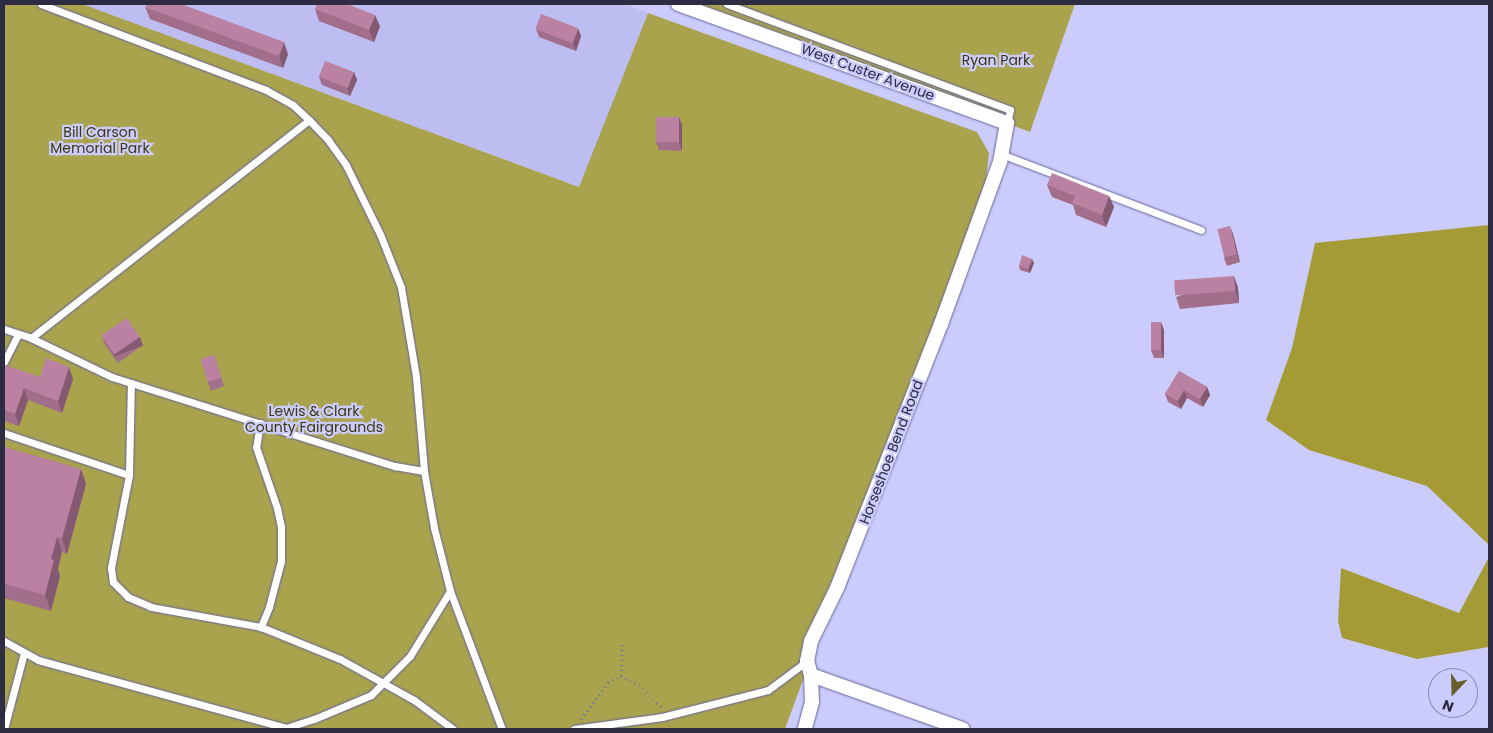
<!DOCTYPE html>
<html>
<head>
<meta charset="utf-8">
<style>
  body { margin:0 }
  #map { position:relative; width:1493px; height:733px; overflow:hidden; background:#cbcbfc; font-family:Poppins,sans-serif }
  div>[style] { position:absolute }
  .built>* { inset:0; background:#bdbdf2 }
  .green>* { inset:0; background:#aaa34e }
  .forest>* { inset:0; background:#a49b37 }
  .path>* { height:2.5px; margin-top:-1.25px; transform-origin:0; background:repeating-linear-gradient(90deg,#767699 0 1px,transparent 0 5px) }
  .roads { filter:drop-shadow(0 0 1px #68669c) drop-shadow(0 0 1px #68669c) }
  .service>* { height:7px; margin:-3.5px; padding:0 3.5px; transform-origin:3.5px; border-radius:3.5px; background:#fff }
  .minor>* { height:14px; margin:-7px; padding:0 7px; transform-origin:7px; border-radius:7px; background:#fff }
  .wall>* { inset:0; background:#a16f8b }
  .shaded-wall>* { inset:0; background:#835a71; transform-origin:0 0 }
  .building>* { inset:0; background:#bb81a2; transform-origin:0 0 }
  span { translate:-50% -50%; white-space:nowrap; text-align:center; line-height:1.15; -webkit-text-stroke:4.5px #cbcbfc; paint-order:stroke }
  .park-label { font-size:14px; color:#3c380e }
  .street-label { font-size:14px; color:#2d2c43 }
  .frame { position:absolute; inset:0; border:5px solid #2d2c43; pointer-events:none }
  .north { position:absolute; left:1428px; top:668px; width:50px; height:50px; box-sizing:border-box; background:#cbcbfc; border:1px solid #8c8bb2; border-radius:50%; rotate:201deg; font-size:14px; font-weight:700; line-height:20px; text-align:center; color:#2d2c43 }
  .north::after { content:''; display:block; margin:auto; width:18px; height:22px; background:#65602d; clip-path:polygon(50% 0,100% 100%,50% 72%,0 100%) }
</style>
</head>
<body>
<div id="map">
  <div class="built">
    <i style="clip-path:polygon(82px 4px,625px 4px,648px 13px,580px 187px)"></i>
  </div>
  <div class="green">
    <i style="clip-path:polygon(4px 4px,82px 4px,579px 187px,648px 13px,977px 132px,989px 153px,986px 181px,785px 729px,4px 729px)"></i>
    <i style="clip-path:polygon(694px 4px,1075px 4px,1030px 132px)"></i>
  </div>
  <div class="forest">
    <i style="clip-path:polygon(1489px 225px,1489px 545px,1427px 486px,1309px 450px,1266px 420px,1292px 348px,1315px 243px)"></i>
    <i style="clip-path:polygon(1489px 557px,1489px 647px,1417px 659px,1342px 638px,1338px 621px,1341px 568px,1459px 613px)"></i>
  </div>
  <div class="path">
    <i style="left:621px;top:676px;width:35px;rotate:-88deg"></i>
    <i style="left:581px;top:719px;width:46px;rotate:-53.9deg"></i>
    <i style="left:608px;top:682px;width:14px;rotate:-25deg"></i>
    <i style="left:621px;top:676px;width:20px;rotate:27deg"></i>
    <i style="left:639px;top:685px;width:32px;rotate:44deg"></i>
  </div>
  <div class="roads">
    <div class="service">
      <i style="left:41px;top:4px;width:241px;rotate:20.9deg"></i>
      <i style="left:266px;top:90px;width:31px;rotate:29deg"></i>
      <i style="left:293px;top:105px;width:22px;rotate:43deg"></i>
      <i style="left:309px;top:120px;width:28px;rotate:46deg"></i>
      <i style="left:328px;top:140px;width:31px;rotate:54deg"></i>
      <i style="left:346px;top:165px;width:77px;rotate:63.8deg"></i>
      <i style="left:380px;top:234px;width:57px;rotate:68.4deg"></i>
      <i style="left:401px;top:287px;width:91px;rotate:80.5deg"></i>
      <i style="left:416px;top:377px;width:94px;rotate:85.1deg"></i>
      <i style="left:424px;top:471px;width:58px;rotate:80deg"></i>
      <i style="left:434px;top:528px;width:65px;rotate:75.7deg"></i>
      <i style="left:450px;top:591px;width:147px;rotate:69.4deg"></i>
      <i style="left:727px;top:4px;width:302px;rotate:20.5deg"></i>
      <i style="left:1010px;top:110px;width:13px;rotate:103deg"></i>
      <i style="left:1001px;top:154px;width:214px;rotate:20.8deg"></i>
      <i style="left:4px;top:329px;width:28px;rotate:18deg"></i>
      <i style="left:31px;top:338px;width:353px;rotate:-38.1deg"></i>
      <i style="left:31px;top:338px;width:90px;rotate:25.7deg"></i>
      <i style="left:112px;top:377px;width:297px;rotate:17.5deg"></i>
      <i style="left:395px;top:466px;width:29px;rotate:10deg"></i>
      <i style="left:4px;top:362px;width:31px;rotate:-63deg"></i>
      <i style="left:260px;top:423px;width:24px;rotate:99deg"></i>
      <i style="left:256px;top:447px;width:65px;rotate:71deg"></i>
      <i style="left:277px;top:508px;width:19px;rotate:78deg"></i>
      <i style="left:281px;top:527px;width:34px;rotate:90deg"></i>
      <i style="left:281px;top:561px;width:48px;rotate:104.6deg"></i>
      <i style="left:269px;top:607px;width:22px;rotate:112deg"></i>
      <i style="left:261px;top:627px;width:85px;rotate:22.1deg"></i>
      <i style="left:340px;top:659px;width:85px;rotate:29deg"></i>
      <i style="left:414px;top:700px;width:49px;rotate:36.6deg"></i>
      <i style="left:4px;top:433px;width:132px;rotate:18.6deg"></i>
      <i style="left:129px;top:475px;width:92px;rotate:-88.8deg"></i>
      <i style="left:129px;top:475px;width:95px;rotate:101deg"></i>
      <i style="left:111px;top:568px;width:14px;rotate:82deg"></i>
      <i style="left:113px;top:582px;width:21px;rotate:45deg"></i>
      <i style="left:128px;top:597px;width:25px;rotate:23deg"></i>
      <i style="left:151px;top:607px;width:112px;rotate:10.3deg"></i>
      <i style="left:4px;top:641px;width:39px;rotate:29deg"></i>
      <i style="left:38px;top:660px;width:262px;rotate:15.3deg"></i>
      <i style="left:286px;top:728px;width:29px;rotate:-18deg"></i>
      <i style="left:314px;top:719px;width:62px;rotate:-22.8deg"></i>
      <i style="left:371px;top:695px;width:55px;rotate:-45deg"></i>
      <i style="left:410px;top:656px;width:76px;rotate:-58.4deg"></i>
      <i style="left:4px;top:729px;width:79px;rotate:-75.3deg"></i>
      <i style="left:574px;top:729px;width:89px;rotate:-7.8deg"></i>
      <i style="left:662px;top:717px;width:109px;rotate:-14.3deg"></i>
      <i style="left:768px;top:690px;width:49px;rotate:-36.6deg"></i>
    </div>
    <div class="minor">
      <i style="left:678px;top:4px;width:350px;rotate:19.9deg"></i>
      <i style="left:1007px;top:123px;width:40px;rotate:100deg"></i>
      <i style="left:1000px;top:162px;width:172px;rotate:110deg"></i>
      <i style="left:941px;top:324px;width:282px;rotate:111.5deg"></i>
      <i style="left:838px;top:586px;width:61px;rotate:116.1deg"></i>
      <i style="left:811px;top:641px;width:20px;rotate:101deg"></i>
      <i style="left:807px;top:661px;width:15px;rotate:74deg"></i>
      <i style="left:811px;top:675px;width:27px;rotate:88deg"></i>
      <i style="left:812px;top:702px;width:28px;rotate:105deg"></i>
      <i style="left:811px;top:675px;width:161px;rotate:19.6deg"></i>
    </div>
  </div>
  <div class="wall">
    <i style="clip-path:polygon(145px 7px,288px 54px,283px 68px,150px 19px)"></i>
    <i style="clip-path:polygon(315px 9px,380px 26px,374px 42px,319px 21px)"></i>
    <i style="clip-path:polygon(536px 29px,581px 36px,576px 51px,539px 37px)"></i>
    <i style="clip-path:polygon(354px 72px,357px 80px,350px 96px,322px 85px,319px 77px)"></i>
    <i style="clip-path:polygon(679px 117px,682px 125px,682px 151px,659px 150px,656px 142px)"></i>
    <i style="clip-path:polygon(1047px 185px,1109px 196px,1114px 207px,1106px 227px,1076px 215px,1073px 205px,1052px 197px)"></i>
    <i style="clip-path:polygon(1233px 234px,1240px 262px,1227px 266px,1224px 258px)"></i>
    <i style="clip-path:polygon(1034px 263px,1030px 273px,1020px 270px,1019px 266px)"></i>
    <i style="clip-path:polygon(1234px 276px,1238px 288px,1239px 303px,1180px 309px,1176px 297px)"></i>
    <i style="clip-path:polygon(1164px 330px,1164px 358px,1154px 358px,1151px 350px)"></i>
    <i style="clip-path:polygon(102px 337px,143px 345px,118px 363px,105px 345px)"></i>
    <i style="clip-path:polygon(214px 355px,224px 386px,211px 391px,208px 383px)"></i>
    <i style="clip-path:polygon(69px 367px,73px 379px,62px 413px,28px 400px,19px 426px,4px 421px,4px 370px,40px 377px)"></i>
    <i style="clip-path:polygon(1179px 371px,1207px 387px,1210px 395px,1203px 407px,1187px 398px,1181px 409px,1168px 402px,1165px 394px)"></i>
    <i style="clip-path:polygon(4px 447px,81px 469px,86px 484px,67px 554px,62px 552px,58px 569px,60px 576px,51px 611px,4px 598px)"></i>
  </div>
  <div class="shaded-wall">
    <i style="clip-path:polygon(375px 15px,380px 26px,374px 42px,369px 30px)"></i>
    <i style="clip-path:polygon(578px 28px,581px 36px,576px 51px,573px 43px)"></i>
    <i style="clip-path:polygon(284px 42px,288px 54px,283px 68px,279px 56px)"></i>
    <i style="clip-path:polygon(354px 72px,357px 80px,350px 96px,347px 88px)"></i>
    <i style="clip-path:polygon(679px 117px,682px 125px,682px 151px,679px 143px)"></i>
    <i style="clip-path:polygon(1109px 196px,1114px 207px,1106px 227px,1102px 215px)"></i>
    <i style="clip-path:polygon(1230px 226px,1233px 234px,1240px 262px,1237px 254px)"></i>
    <i style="clip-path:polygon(1032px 259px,1034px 263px,1030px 273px,1028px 269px)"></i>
    <i style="clip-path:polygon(1234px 276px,1238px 288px,1239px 303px,1235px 291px)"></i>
    <i style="clip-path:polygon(1161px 322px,1164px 330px,1164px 358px,1161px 350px)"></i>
    <i style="left:140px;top:337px;width:9px;height:31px;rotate:69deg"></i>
    <i style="clip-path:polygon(69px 367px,73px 379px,62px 413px,58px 401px)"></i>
    <i style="clip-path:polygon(1207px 387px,1210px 395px,1203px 407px,1200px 399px)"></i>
    <i style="clip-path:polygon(24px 388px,28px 400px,19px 426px,15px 414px)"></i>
    <i style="clip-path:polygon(1184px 390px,1187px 398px,1181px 409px,1178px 401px)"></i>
    <i style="clip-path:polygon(81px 469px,86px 484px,67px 554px,62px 538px)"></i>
    <i style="clip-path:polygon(57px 537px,62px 552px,58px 569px,60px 576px,51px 611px,45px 595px,51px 559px)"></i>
  </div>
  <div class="building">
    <i style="clip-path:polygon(147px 4px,181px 4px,284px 42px,279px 56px,145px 7px)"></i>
    <i style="clip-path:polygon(317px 4px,347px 4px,375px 15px,369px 30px,315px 9px)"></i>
    <i style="left:541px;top:14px;width:40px;height:16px;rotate:21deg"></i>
    <i style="left:325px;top:61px;width:31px;height:17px;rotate:21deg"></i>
    <i style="left:656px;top:117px;width:23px;height:25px"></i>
    <i style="clip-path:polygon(1052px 173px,1109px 196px,1102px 215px,1072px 203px,1075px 196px,1047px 185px)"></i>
    <i style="left:1230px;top:226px;width:29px;height:13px;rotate:76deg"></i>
    <i style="clip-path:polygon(1022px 255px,1032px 259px,1028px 269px,1019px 266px)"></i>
    <i style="left:1234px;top:276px;width:15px;height:60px;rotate:86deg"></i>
    <i style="left:127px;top:318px;width:23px;height:31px;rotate:56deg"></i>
    <i style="left:1151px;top:322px;width:10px;height:28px"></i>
    <i style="left:214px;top:355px;width:24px;height:14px;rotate:73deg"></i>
    <i style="clip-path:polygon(46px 358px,69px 367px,58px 401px,24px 388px,15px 414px,4px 410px,4px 370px,5px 365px,40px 377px)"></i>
    <i style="clip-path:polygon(1179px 371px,1207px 387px,1200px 399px,1184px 390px,1178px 401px,1165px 394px)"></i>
    <i style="clip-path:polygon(4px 447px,81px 469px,62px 538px,57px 537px,51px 559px,54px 560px,45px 595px,4px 584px)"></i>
  </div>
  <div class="park-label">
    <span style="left:996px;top:60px">Ryan Park</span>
    <span style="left:100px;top:140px">Bill Carson<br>Memorial Park</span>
    <span style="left:314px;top:419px">Lewis &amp; Clark<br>County Fairgrounds</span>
  </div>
  <div class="street-label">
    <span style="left:868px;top:72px;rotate:20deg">West Custer Avenue</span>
    <span style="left:891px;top:452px;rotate:-69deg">Horseshoe Bend Road</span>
  </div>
  <div class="frame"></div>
  <div class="north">N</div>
</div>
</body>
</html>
